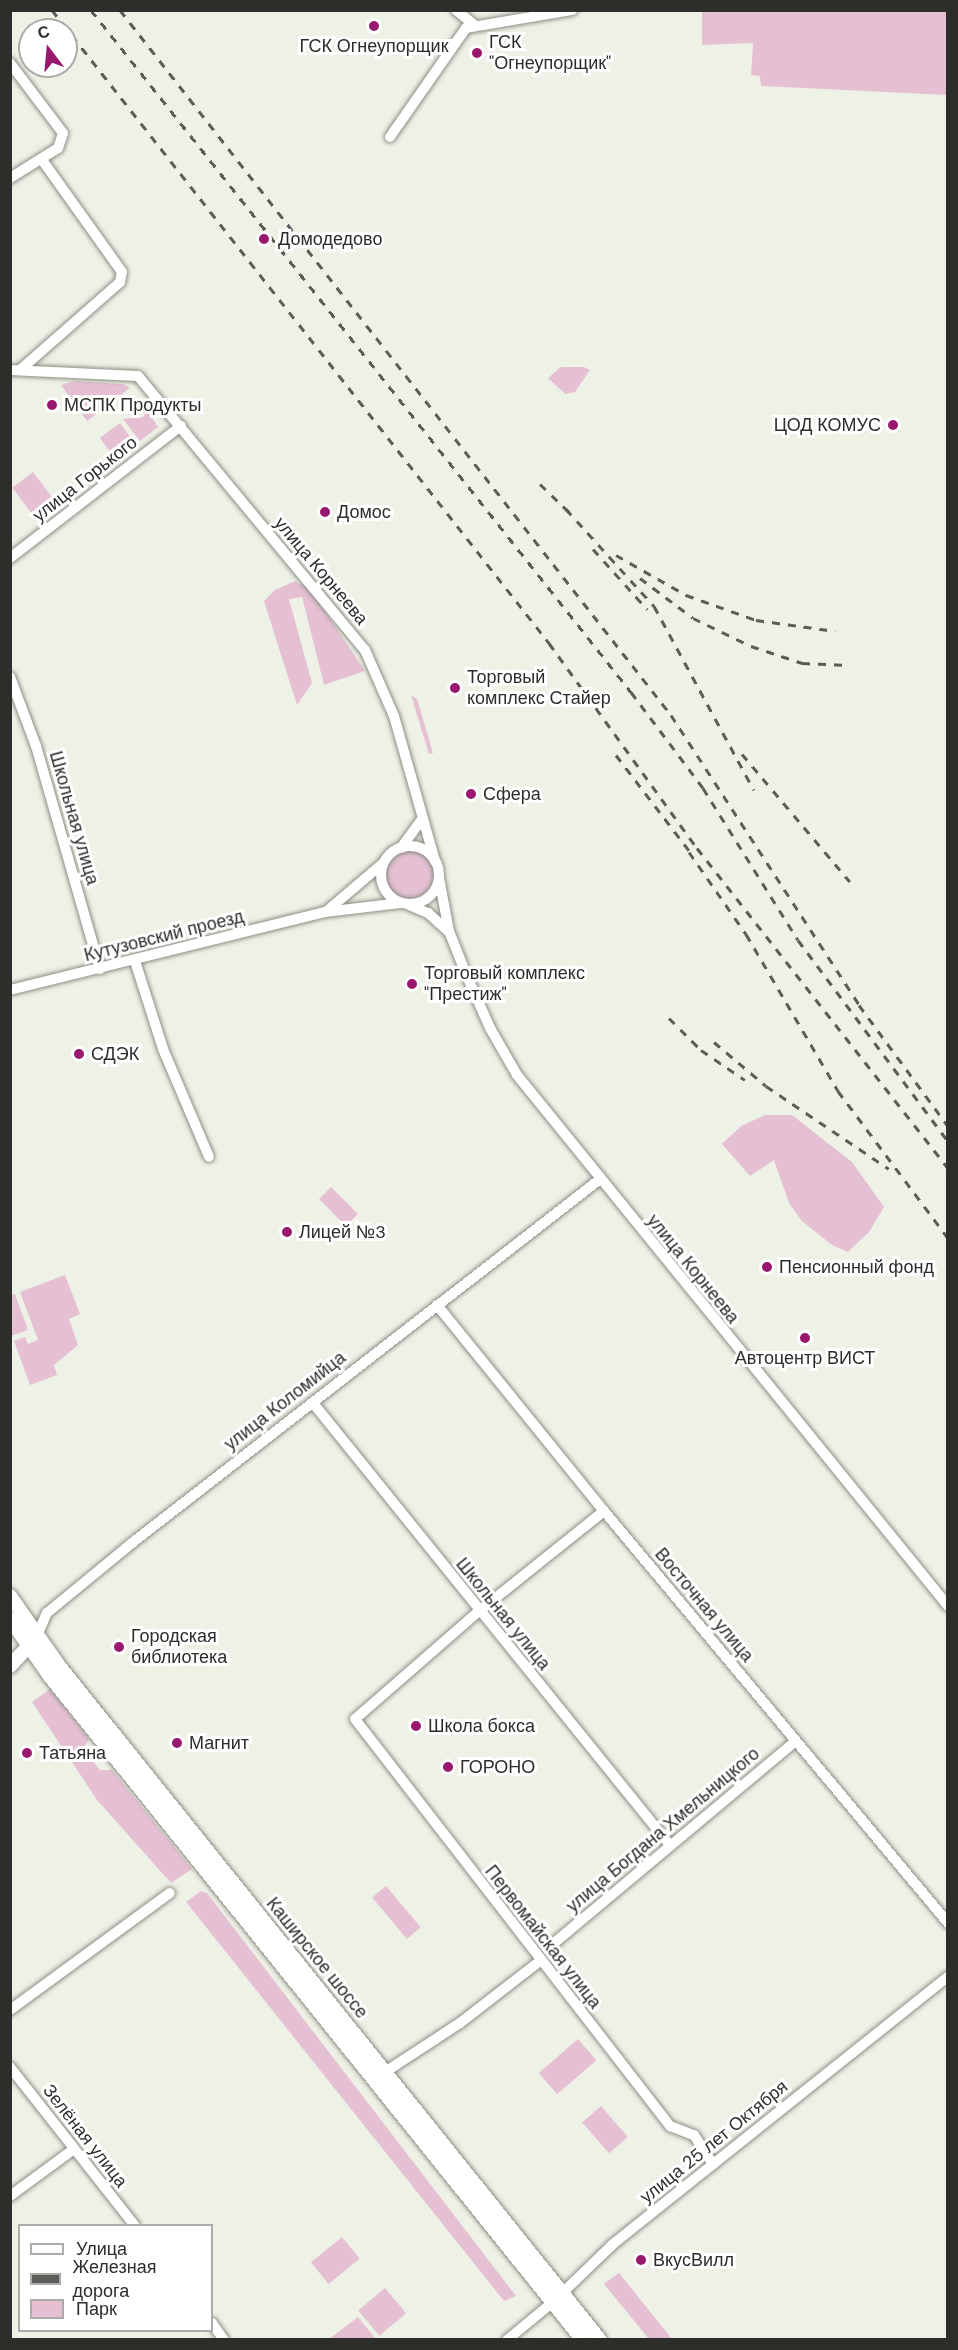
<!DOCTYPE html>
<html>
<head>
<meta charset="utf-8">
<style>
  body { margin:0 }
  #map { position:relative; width:958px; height:2350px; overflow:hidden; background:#eef1e6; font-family:"DM Sans",sans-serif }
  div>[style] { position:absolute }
  .green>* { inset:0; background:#e5c0d3; transform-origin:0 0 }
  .round { border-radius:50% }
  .roads { filter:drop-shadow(0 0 2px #8c8f85) drop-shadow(0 0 2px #8c8f85) }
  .minor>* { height:10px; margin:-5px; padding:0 5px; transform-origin:5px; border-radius:5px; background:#fff }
  .minor>.ring { margin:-5px; padding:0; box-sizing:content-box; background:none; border:10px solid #fff; border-radius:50% }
  .major>* { height:14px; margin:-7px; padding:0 7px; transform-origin:7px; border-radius:7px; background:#fff }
  .rail>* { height:3px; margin-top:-1.5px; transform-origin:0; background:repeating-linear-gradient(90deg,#5c5d58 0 8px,transparent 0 16px) }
  .dots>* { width:16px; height:16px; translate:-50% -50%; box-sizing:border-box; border:3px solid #fff; border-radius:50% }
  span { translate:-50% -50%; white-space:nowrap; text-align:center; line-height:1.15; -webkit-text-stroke:6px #fff; paint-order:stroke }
  .poi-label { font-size:18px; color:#2d2e2a }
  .left { translate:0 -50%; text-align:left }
  .right { translate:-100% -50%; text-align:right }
  .street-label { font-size:18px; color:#2d2e2a }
  .frame { position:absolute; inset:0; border:12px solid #2d2e2a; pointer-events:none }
  .legend { position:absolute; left:18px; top:2224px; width:195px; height:108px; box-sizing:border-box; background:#fff; border:2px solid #ababaa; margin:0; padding:8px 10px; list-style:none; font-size:18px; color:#2d2e2a }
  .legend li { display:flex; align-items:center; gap:12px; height:30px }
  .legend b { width:30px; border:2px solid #ababaa }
  .north { position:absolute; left:18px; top:18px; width:60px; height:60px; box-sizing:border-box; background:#fff; border:2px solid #ababaa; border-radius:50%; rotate:344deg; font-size:16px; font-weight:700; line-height:24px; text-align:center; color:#2d2e2a }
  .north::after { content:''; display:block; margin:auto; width:21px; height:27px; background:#99186e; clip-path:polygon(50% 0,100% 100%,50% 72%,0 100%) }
</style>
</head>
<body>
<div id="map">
  <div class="green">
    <i style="clip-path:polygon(702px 11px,947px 11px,947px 95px,761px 86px,760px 76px,751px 75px,753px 43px,702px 45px)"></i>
    <i style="clip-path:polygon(561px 367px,584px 367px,590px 370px,575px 392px,565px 394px,548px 378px)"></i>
    <i style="clip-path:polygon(74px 381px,123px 384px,130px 388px,87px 421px,61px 385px)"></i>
    <i style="clip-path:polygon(147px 410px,158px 427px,140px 441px,123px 419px,143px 417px)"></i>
    <i style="left:120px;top:423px;width:27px;height:25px;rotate:54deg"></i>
    <i style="left:33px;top:472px;width:43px;height:26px;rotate:53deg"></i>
    <i style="clip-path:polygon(295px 581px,310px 589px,365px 671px,324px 685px,302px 597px,289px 599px,312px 683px,297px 705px,264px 601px,275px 590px)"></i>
    <i style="clip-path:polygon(411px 695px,417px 699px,433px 753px,429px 754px)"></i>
    <i class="round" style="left:386px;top:851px;width:48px;height:48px"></i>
    <i style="clip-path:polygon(765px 1115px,792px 1115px,852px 1162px,884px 1207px,869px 1232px,848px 1252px,832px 1245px,802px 1221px,789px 1203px,774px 1160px,750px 1176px,722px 1144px,741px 1126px)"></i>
    <i style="left:331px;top:1187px;width:38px;height:17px;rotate:45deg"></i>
    <i style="clip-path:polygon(65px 1275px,80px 1314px,69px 1319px,78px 1345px,54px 1365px,57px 1375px,30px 1385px,14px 1341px,25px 1337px,28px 1344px,38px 1340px,20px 1292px)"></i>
    <i style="clip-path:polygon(15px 1294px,28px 1330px,11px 1336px,11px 1295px)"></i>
    <i style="clip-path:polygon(50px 1689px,89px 1739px,83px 1749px,100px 1770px,112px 1770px,192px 1869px,171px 1883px,97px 1800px,32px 1702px)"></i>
    <i style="left:386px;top:1886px;width:54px;height:18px;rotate:50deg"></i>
    <i style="clip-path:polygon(201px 1891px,207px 1893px,516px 2296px,504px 2301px,186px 1902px)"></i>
    <i style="left:578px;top:2039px;width:28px;height:52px;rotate:49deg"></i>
    <i style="left:601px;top:2106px;width:41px;height:25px;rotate:49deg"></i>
    <i style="left:342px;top:2237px;width:28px;height:40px;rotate:51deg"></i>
    <i style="clip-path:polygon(619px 2273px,672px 2339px,649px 2339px,604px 2284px)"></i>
    <i style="left:385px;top:2288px;width:33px;height:35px;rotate:50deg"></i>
    <i style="clip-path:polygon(358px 2317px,376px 2339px,329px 2339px)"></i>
  </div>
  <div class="roads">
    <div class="minor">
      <i style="left:456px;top:10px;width:22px;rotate:39deg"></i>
      <i style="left:10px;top:63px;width:88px;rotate:52.9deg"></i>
      <i style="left:63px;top:133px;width:16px;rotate:108deg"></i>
      <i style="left:58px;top:148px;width:57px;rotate:148deg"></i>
      <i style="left:390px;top:137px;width:133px;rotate:-55.1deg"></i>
      <i style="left:466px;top:28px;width:108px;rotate:-9.6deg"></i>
      <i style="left:10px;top:370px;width:128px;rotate:2.7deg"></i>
      <i style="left:138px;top:376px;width:356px;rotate:50.4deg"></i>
      <i style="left:365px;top:650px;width:72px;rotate:66.3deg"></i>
      <i style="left:394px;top:716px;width:151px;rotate:74.2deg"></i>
      <i style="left:20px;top:370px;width:133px;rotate:-41.3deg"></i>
      <i style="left:120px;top:282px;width:10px;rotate:-79deg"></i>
      <i style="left:122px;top:272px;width:138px;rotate:-125.5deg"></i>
      <i style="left:10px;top:558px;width:216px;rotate:-37.7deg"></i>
      <i style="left:10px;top:677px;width:74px;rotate:69.4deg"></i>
      <i style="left:36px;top:746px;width:232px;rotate:74deg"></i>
      <i class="ring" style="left:381px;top:846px;width:48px;height:48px"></i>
      <i style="left:401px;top:848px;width:36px;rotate:-54deg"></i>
      <i style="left:439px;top:878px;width:54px;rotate:79.3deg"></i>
      <i style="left:449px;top:931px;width:46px;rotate:68.4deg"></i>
      <i style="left:466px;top:974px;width:59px;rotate:66deg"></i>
      <i style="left:490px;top:1028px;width:54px;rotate:60.1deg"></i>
      <i style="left:517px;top:1075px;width:684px;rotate:50.93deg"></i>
      <i style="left:409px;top:905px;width:21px;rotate:23deg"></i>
      <i style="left:428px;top:913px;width:27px;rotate:42deg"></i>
      <i style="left:328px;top:910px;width:71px;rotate:-40.4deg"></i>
      <i style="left:135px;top:961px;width:92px;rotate:72.3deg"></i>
      <i style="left:163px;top:1049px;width:117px;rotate:66.9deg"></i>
      <i style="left:10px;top:990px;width:325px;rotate:-13.9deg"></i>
      <i style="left:325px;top:912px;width:76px;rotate:-6.8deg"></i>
      <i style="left:437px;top:1305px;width:265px;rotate:51deg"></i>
      <i style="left:604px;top:1511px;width:537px;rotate:50.14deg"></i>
      <i style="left:313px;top:1403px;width:567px;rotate:51.09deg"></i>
      <i style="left:604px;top:1511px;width:160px;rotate:141.3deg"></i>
      <i style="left:479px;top:1611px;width:164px;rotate:138.9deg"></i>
      <i style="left:355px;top:1719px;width:515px;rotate:52.26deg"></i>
      <i style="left:670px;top:2126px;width:26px;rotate:21deg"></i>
      <i style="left:694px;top:2135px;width:35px;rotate:57deg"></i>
      <i style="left:37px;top:1636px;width:25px;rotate:-67deg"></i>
      <i style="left:47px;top:1613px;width:110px;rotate:-39.5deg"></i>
      <i style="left:132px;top:1543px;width:591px;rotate:-37.86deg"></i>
      <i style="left:553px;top:1944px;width:315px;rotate:-39.9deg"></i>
      <i style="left:10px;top:2010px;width:198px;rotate:-36.2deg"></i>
      <i style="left:10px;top:2067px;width:202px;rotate:51.8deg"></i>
      <i style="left:385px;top:2072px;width:90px;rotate:-33.2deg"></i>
      <i style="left:460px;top:2023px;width:101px;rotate:-37.8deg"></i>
      <i style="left:10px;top:2196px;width:79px;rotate:-36.3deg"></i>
      <i style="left:212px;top:2323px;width:21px;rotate:55deg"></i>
      <i style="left:507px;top:2340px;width:60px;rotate:-39.6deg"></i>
      <i style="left:553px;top:2302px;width:83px;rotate:-44deg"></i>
      <i style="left:613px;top:2244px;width:428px;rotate:-38.6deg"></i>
    </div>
    <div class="major">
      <i style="left:10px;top:1596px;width:85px;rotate:55deg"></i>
      <i style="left:59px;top:1666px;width:864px;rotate:51.25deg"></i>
      <i style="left:10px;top:1619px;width:68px;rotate:55.1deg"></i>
      <i style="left:49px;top:1675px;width:853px;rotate:51.24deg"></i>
      <i style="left:10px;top:1666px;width:35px;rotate:-47deg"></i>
    </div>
  </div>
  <div class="rail">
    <i style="left:52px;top:10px;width:805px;rotate:51.86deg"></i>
    <i style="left:549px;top:643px;width:253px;rotate:54.2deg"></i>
    <i style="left:697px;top:848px;width:407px;rotate:51.9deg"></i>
    <i style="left:91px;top:10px;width:870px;rotate:51.63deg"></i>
    <i style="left:631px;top:692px;width:120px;rotate:53.1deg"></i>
    <i style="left:703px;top:788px;width:179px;rotate:58deg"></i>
    <i style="left:798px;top:940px;width:251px;rotate:53.3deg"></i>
    <i style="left:120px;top:10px;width:895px;rotate:51.99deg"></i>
    <i style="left:671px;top:715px;width:346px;rotate:57deg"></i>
    <i style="left:859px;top:1005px;width:150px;rotate:53.7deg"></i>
    <i style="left:540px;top:484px;width:42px;rotate:44deg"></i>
    <i style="left:566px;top:509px;width:131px;rotate:47.8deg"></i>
    <i style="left:654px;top:606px;width:209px;rotate:61.5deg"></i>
    <i style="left:593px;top:549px;width:81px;rotate:48deg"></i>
    <i style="left:616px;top:555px;width:81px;rotate:29.7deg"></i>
    <i style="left:686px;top:595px;width:74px;rotate:19.7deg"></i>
    <i style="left:756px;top:620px;width:80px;rotate:7.9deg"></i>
    <i style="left:640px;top:578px;width:66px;rotate:37deg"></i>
    <i style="left:693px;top:618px;width:64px;rotate:25.8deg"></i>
    <i style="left:751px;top:646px;width:54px;rotate:18.4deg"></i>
    <i style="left:802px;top:663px;width:46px;rotate:2.5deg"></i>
    <i style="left:742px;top:754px;width:167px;rotate:49.8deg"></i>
    <i style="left:616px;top:755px;width:128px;rotate:52.6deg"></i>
    <i style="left:689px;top:852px;width:100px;rotate:55.2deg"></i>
    <i style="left:746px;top:934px;width:182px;rotate:59.6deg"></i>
    <i style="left:838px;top:1091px;width:184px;rotate:53.2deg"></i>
    <i style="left:669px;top:1018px;width:45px;rotate:45deg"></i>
    <i style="left:701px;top:1050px;width:53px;rotate:34.3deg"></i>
    <i style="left:714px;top:1042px;width:68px;rotate:40.2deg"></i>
    <i style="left:766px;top:1086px;width:148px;rotate:34deg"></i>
  </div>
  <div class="dots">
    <i style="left:374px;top:26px;background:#99186e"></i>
    <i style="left:477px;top:53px;background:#99186e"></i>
    <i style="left:264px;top:239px;background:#99186e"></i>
    <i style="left:52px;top:405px;background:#99186e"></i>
    <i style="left:893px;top:425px;background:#99186e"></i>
    <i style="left:325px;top:512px;background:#99186e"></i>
    <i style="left:455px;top:688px;background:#99186e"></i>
    <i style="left:471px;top:794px;background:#99186e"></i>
    <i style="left:412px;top:984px;background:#99186e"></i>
    <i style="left:79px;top:1054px;background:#99186e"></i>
    <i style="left:287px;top:1232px;background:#99186e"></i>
    <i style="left:767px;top:1267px;background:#99186e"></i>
    <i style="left:805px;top:1338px;background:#99186e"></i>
    <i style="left:119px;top:1647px;background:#99186e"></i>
    <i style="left:416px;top:1726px;background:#99186e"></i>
    <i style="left:177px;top:1743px;background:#99186e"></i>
    <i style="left:27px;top:1753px;background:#99186e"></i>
    <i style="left:448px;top:1767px;background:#99186e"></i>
    <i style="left:641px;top:2260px;background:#99186e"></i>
  </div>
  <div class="poi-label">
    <span class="left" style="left:489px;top:53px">ГСК<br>"Огнеупорщик"</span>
    <span style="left:374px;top:46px">ГСК Огнеупорщик</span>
    <span class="left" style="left:278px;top:239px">Домодедово</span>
    <span class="left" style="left:64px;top:405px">МСПК Продукты</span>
    <span class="right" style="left:881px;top:425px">ЦОД КОМУС</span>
    <span class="left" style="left:337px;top:512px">Домос</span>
    <span class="left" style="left:467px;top:688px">Торговый<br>комплекс Стайер</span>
    <span class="left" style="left:483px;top:794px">Сфера</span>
    <span class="left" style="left:424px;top:984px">Торговый комплекс<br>"Престиж"</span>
    <span class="left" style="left:91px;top:1054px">СДЭК</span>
    <span class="left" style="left:299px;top:1232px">Лицей №3</span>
    <span class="left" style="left:779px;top:1267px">Пенсионный фонд</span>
    <span style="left:805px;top:1358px">Автоцентр ВИСТ</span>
    <span class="left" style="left:131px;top:1647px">Городская<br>библиотека</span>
    <span class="left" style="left:428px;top:1726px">Школа бокса</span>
    <span class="left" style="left:189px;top:1743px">Магнит</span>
    <span class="left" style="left:39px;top:1753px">Татьяна</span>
    <span class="left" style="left:460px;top:1767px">ГОРОНО</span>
    <span class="left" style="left:653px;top:2260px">ВкусВилл</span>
  </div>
  <div class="street-label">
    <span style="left:85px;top:479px;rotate:-38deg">улица Горького</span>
    <span style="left:321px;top:571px;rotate:50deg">улица Корнеева</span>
    <span style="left:74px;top:818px;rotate:74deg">Школьная улица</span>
    <span style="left:164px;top:936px;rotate:-14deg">Кутузовский проезд</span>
    <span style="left:693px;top:1269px;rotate:51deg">улица Корнеева</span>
    <span style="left:285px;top:1401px;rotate:-38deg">улица Коломийца</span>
    <span style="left:704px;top:1605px;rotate:50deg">Восточная улица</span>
    <span style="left:503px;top:1614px;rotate:51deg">Школьная улица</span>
    <span style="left:663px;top:1830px;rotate:-40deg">улица Богдана Хмельницкого</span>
    <span style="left:543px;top:1937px;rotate:52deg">Первомайская улица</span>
    <span style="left:317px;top:1958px;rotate:51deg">Каширское шоссе</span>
    <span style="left:85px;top:2136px;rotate:52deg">Зелёная улица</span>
    <span style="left:714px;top:2142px;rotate:-39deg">улица 25 лет Октября</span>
  </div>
  <div class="frame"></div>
  <ul class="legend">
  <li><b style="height:8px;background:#fff"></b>Улица</li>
  <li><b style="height:8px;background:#5c5d58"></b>Железная дорога</li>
  <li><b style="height:16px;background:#e5c0d3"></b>Парк</li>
  </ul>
  <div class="north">С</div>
</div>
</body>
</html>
